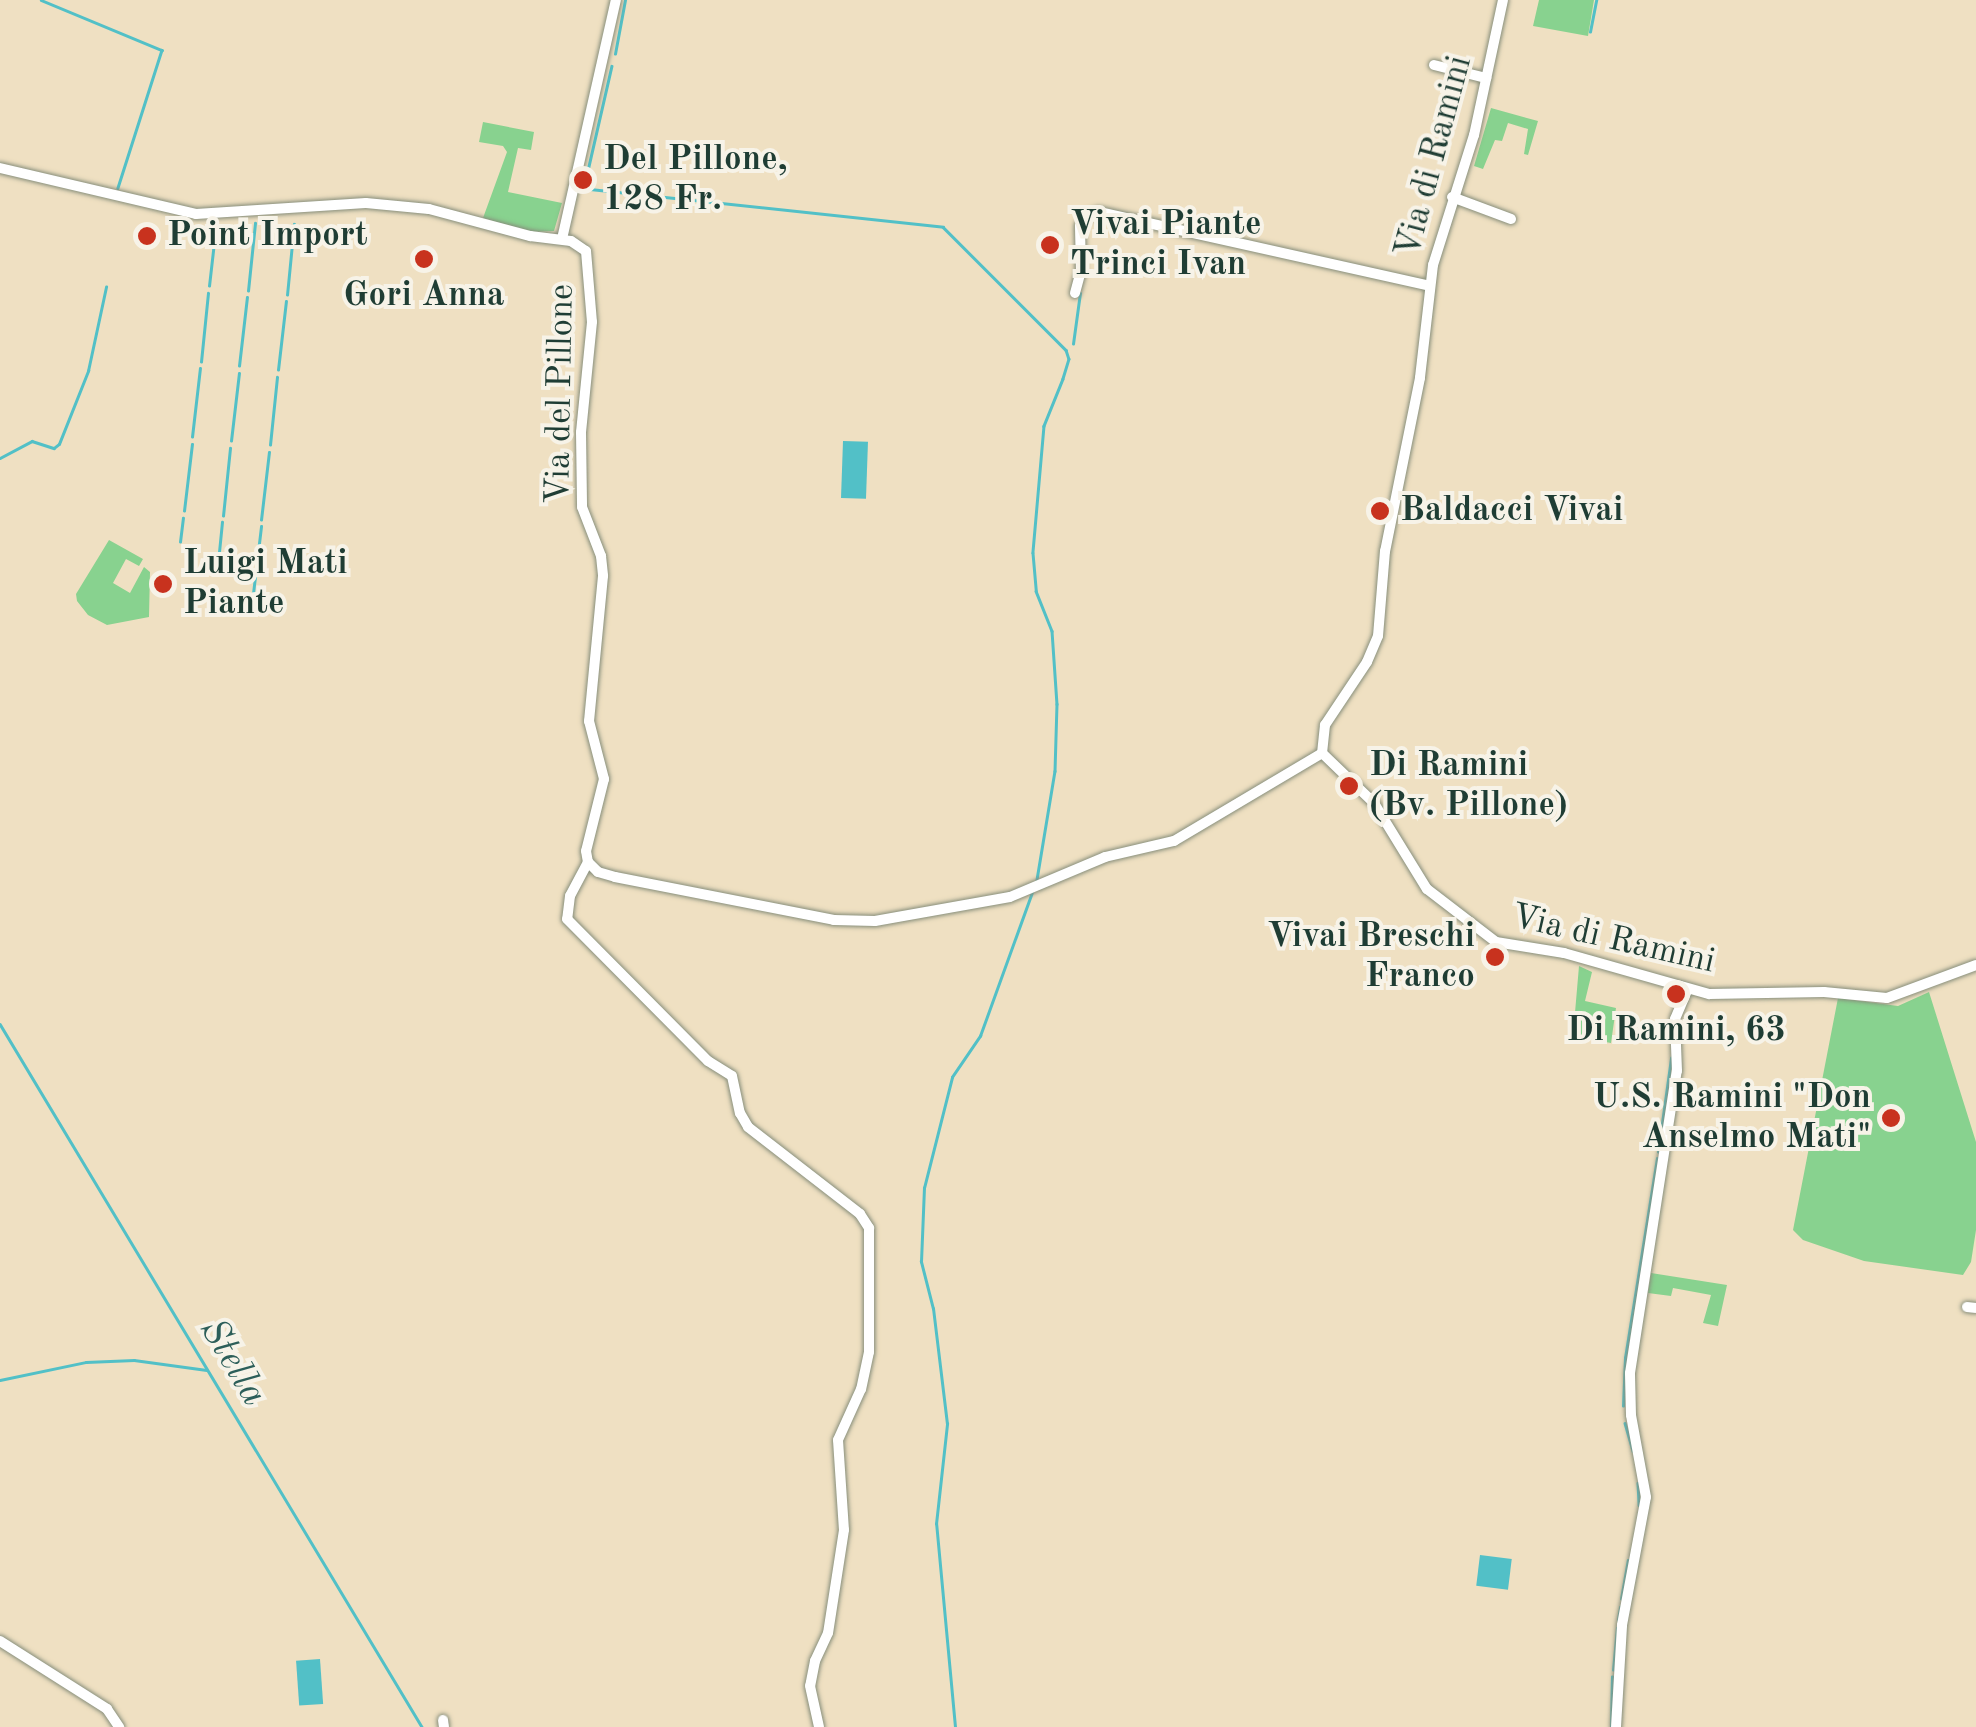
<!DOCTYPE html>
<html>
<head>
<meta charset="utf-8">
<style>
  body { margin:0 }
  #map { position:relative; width:1976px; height:1727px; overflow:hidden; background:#efe0c2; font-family:"Old Standard TT",serif }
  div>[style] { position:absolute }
  .green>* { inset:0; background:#88d28f }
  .water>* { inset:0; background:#52c0c7; transform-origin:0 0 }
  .stream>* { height:2.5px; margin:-1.25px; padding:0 1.25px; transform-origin:1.25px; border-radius:1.25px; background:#52c0c7 }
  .roads { filter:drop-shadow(0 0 2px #878e7b) drop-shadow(0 0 2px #878e7b) }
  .street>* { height:10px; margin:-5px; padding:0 5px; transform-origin:5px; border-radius:5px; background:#fff }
  .dots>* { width:28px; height:28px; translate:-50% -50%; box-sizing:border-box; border:5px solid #f7f3e8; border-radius:50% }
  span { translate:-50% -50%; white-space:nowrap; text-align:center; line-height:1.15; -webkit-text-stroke:8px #f7f3e8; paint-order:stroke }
  .street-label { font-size:35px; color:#1f3d34 }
  .poi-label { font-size:35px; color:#1f3d34; font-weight:700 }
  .left { translate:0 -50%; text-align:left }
  .right { translate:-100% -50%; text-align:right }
  .water-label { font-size:38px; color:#2c5e59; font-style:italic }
</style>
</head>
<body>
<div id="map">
  <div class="green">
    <i style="clip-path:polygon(1539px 0,1594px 0,1588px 36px,1533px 26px)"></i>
    <i style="clip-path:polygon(1491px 108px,1538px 121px,1528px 155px,1524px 154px,1528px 129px,1508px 123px,1502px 141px,1495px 140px,1483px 169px,1474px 166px)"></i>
    <i style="clip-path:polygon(483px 122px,534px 132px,531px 150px,518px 148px,508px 192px,562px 203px,554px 231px,529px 232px,483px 218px,507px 152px,503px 146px,479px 142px)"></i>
    <i style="clip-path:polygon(109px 540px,143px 559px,139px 566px,126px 559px,113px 583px,130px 593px,144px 567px,150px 572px,149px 617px,107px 625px,88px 615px,77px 601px,76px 594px)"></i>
    <i style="clip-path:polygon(1579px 966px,1592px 972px,1585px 1001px,1616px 1008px,1611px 1043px,1573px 1036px)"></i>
    <i style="clip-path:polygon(1929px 992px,1976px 1142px,1976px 1230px,1971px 1262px,1963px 1275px,1864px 1261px,1803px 1240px,1793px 1230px,1838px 998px,1898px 1006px)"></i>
    <i style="clip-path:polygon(1651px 1273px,1727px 1285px,1718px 1326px,1703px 1323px,1711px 1295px,1673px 1288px,1671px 1296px,1648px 1293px)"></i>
  </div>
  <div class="water">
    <i style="left:843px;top:441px;width:25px;height:57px;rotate:2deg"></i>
    <i style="left:1480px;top:1555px;width:32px;height:31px;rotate:7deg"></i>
    <i style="left:320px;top:1659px;width:45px;height:24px;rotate:86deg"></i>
  </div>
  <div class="stream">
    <i style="left:41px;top:0;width:131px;rotate:22.5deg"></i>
    <i style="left:162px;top:50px;width:145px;rotate:107.7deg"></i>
    <i style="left:1590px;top:32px;width:33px;rotate:-79deg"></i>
    <i style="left:615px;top:54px;width:55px;rotate:-79.5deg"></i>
    <i style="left:612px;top:66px;width:112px;rotate:102.9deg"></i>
    <i style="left:587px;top:175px;width:14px;rotate:78deg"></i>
    <i style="left:590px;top:189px;width:355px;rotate:6.1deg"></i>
    <i style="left:943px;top:227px;width:174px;rotate:45deg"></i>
    <i style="left:1066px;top:350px;width:9px;rotate:72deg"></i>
    <i style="left:1069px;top:359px;width:21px;rotate:107deg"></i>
    <i style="left:1063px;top:379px;width:51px;rotate:112deg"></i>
    <i style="left:1044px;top:426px;width:127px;rotate:95deg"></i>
    <i style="left:1033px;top:553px;width:38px;rotate:85deg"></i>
    <i style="left:1036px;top:591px;width:43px;rotate:68.2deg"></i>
    <i style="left:1052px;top:631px;width:73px;rotate:86.1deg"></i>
    <i style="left:1057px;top:704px;width:67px;rotate:91.7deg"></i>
    <i style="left:1055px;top:771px;width:110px;rotate:99.4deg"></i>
    <i style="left:209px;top:286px;width:61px;rotate:-83.5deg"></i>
    <i style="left:248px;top:291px;width:68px;rotate:-84.1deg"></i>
    <i style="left:287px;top:295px;width:71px;rotate:-84.4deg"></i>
    <i style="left:1073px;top:344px;width:51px;rotate:-82.2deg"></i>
    <i style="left:201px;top:362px;width:69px;rotate:-84.2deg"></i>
    <i style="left:239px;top:366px;width:69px;rotate:-83.4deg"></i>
    <i style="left:278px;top:370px;width:69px;rotate:-83.4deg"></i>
    <i style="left:192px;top:437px;width:69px;rotate:-83.4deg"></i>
    <i style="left:231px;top:441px;width:68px;rotate:-83.3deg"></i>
    <i style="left:270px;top:445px;width:68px;rotate:-84.1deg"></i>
    <i style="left:0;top:458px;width:36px;rotate:-28deg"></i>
    <i style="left:32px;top:441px;width:23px;rotate:18deg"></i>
    <i style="left:54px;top:448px;width:6px;rotate:-39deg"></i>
    <i style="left:59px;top:444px;width:79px;rotate:-68.3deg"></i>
    <i style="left:88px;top:371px;width:86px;rotate:-77.9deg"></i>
    <i style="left:184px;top:511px;width:67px;rotate:-83.2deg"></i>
    <i style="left:223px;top:516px;width:68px;rotate:-84.1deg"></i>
    <i style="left:261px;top:520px;width:68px;rotate:-83.3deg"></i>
    <i style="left:180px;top:542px;width:24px;rotate:-83deg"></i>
    <i style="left:217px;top:572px;width:50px;rotate:-84.3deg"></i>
    <i style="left:252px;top:602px;width:76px;rotate:-83.2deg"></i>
    <i style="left:0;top:1024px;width:820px;rotate:59.02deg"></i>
    <i style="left:1658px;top:1152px;width:95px;rotate:-82.1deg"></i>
    <i style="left:0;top:1380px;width:88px;rotate:-11.8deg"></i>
    <i style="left:86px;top:1362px;width:48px;rotate:-2.4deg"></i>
    <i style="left:134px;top:1360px;width:73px;rotate:7.9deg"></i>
    <i style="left:1623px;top:1406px;width:48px;rotate:-87.6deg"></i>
    <i style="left:1625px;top:1358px;width:202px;rotate:-80.9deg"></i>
    <i style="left:1625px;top:1423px;width:29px;rotate:74deg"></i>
    <i style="left:1638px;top:1483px;width:22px;rotate:87deg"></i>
    <i style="left:1621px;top:1599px;width:39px;rotate:-80deg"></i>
    <i style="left:1618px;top:1620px;width:13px;rotate:-81deg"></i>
    <i style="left:1613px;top:1670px;width:42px;rotate:-84.6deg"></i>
    <i style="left:955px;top:1727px;width:204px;rotate:-95.3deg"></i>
    <i style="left:936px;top:1524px;width:101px;rotate:-83.7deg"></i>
    <i style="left:947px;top:1424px;width:116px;rotate:-96.9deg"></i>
    <i style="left:933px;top:1309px;width:49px;rotate:-104.3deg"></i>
    <i style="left:921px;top:1262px;width:74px;rotate:-87.7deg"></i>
    <i style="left:924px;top:1188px;width:114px;rotate:-75.8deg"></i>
    <i style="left:952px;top:1077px;width:50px;rotate:-55.7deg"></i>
    <i style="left:980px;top:1036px;width:153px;rotate:-70.1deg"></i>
    <i style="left:1611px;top:1727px;width:50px;rotate:-88.9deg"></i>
  </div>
  <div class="roads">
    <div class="street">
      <i style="left:1503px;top:0;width:138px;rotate:102.1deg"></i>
      <i style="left:1474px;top:135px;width:136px;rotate:107.5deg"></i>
      <i style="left:1433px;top:265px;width:114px;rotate:96.6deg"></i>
      <i style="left:1420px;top:378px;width:177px;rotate:101.4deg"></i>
      <i style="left:1385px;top:551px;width:85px;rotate:94.7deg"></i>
      <i style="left:1378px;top:636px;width:28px;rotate:113deg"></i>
      <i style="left:1367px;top:662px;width:76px;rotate:123.7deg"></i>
      <i style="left:1325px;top:725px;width:28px;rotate:96deg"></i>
      <i style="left:1322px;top:753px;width:72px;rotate:43.9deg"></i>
      <i style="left:1374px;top:803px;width:101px;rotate:58.4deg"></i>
      <i style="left:1427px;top:889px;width:87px;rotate:37.5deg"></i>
      <i style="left:1496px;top:942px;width:69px;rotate:9.2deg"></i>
      <i style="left:1564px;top:953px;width:151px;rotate:15.8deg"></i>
      <i style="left:1709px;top:994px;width:115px;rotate:-1deg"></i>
      <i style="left:1824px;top:992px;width:63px;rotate:5.4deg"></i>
      <i style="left:1887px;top:998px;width:95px;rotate:-20.3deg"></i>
      <i style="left:1434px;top:65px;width:54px;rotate:14deg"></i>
      <i style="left:0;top:168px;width:201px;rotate:13.2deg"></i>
      <i style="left:196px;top:214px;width:170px;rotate:-3.7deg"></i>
      <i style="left:366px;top:203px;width:63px;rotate:5.4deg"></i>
      <i style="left:429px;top:209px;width:105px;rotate:15deg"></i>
      <i style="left:530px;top:236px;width:41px;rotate:7deg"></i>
      <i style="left:571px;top:241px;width:18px;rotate:34deg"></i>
      <i style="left:586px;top:251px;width:71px;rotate:85.2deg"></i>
      <i style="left:592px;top:322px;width:111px;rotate:95.7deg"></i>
      <i style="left:581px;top:432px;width:75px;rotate:89.2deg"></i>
      <i style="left:582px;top:507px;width:53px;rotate:68.8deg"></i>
      <i style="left:601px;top:556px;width:20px;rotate:84deg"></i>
      <i style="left:603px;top:576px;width:146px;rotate:95.5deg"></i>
      <i style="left:589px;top:721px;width:60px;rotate:75.5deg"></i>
      <i style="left:604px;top:779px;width:74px;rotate:104deg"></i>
      <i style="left:586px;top:851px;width:11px;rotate:80deg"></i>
      <i style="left:588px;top:862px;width:38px;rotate:118deg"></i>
      <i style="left:570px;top:896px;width:23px;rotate:97deg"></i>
      <i style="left:567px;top:919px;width:200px;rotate:45.2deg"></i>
      <i style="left:708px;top:1061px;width:28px;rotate:32deg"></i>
      <i style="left:732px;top:1076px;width:38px;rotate:78deg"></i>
      <i style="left:740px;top:1113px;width:16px;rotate:60deg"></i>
      <i style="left:748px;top:1127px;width:142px;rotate:37.8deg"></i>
      <i style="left:860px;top:1214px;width:17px;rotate:57deg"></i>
      <i style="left:869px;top:1228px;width:124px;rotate:90deg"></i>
      <i style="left:869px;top:1352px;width:38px;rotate:102deg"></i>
      <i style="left:861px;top:1389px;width:56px;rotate:114.3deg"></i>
      <i style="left:838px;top:1440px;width:90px;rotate:86.2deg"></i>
      <i style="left:844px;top:1530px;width:104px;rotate:98.8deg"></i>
      <i style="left:828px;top:1633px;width:31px;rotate:115deg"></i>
      <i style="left:815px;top:1661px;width:25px;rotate:101deg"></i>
      <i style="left:810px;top:1686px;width:42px;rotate:77.6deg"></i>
      <i style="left:1452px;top:197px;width:63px;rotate:20.4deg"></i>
      <i style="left:562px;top:239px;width:245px;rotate:-77.3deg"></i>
      <i style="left:1075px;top:293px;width:23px;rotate:-75deg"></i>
      <i style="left:1081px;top:271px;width:45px;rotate:-91.3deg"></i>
      <i style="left:1080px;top:226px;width:12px;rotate:-55deg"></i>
      <i style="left:1087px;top:216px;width:13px;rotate:-18deg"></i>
      <i style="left:1099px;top:212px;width:338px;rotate:12.6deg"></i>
      <i style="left:588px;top:862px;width:14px;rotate:45deg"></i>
      <i style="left:598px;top:872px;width:18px;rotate:16deg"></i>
      <i style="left:615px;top:877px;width:223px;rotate:11.1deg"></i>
      <i style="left:834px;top:920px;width:41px;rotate:1.4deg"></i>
      <i style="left:875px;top:921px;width:137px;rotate:-10.1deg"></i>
      <i style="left:1010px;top:897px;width:103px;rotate:-22.8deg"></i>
      <i style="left:1105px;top:857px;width:71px;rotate:-13.1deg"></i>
      <i style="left:1174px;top:841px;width:172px;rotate:-30.7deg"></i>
      <i style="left:1967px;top:1307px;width:9px;rotate:6deg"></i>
      <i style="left:0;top:1641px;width:127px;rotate:32.4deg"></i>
      <i style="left:107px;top:1709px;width:22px;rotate:56deg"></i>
      <i style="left:443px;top:1720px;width:7px;rotate:82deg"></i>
      <i style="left:1616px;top:1727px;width:102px;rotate:-86.6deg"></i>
      <i style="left:1622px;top:1625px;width:130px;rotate:-79.4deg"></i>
      <i style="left:1646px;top:1497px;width:83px;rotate:-100.4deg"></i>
      <i style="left:1631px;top:1415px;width:42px;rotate:-91.4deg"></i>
      <i style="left:1630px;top:1373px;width:306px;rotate:-81.2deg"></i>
      <i style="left:1677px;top:1071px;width:52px;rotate:-92.2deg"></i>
      <i style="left:1675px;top:1019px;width:30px;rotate:-67deg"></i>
    </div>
  </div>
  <div class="dots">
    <i style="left:583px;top:180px;background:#c8321e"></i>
    <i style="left:147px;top:236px;background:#c8321e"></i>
    <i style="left:1050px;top:245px;background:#c8321e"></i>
    <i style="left:424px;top:259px;background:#c8321e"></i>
    <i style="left:1380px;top:511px;background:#c8321e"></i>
    <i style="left:163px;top:584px;background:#c8321e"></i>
    <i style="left:1349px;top:786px;background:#c8321e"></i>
    <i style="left:1495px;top:957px;background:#c8321e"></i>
    <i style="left:1676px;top:994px;background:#c8321e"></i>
    <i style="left:1891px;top:1118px;background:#c8321e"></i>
  </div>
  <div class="street-label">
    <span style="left:1435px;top:157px;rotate:-75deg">Via di Ramini</span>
    <span style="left:561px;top:394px;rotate:-89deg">Via del Pillone</span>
    <span style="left:1613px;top:940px;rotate:13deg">Via di Ramini</span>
  </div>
  <div class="poi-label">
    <span class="left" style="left:603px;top:180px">Del Pillone,<br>128 Fr.</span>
    <span class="left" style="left:1070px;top:245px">Vivai Piante<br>Trinci Ivan</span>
    <span class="left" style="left:167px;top:236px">Point Import</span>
    <span style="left:424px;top:296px">Gori Anna</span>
    <span class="left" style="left:1400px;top:511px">Baldacci Vivai</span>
    <span class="left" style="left:183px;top:584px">Luigi Mati<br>Piante</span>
    <span class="left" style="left:1369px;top:786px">Di Ramini<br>(Bv. Pillone)</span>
    <span class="right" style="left:1475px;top:957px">Vivai Breschi<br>Franco</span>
    <span style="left:1676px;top:1031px">Di Ramini, 63</span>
    <span class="right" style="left:1871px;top:1118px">U.S. Ramini "Don<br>Anselmo Mati"</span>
  </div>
  <div class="water-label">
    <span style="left:232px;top:1363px;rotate:59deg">Stella</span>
  </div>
</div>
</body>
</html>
